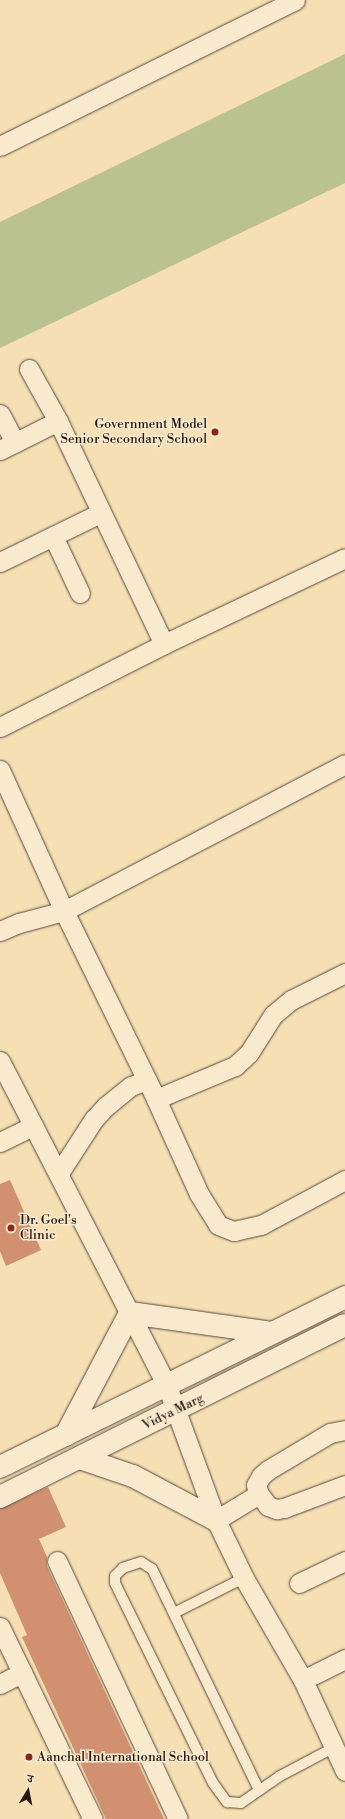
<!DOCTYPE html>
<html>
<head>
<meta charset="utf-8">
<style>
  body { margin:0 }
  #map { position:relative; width:345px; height:1819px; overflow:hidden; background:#f6dfb3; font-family:"Libre Bodoni","Noto Serif Devanagari",serif }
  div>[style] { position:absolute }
  .green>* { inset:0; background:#bac28f }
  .building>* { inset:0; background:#d1906f }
  .roads { filter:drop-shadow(0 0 1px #59493a) drop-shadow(0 0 1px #59493a) }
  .service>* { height:10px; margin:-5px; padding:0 5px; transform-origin:5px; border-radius:5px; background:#f9eace }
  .minor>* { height:19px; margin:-9.5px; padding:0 9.5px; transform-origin:9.5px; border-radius:9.5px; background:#f9eace }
  .secondary>* { height:22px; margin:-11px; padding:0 11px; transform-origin:11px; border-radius:11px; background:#f9eace }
  .dots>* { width:11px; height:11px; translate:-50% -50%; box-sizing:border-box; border:2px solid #f9eace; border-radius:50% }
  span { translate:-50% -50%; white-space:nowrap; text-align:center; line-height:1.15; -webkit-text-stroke:3px #f9eace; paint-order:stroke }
  .poi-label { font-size:13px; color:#251711 }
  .right { translate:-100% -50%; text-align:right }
  .left { translate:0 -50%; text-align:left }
  .street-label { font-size:13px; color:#251711 }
  .north { position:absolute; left:8px; top:1771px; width:40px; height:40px; -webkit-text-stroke:3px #f9eace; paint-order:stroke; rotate:10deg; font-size:11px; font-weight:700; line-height:16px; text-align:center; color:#251711 }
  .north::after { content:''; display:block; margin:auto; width:14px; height:18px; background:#251711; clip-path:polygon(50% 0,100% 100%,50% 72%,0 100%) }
</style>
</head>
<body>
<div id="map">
  <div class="green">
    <i style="clip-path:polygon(345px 54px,345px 183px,0 348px,0 222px)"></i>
  </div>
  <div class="building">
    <i style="clip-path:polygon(10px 1180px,41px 1250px,6px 1266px,0 1251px,0 1184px)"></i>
    <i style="clip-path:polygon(48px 1487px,66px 1527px,39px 1539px,47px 1557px,47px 1566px,164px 1819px,106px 1819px,22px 1637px,27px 1635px,0 1573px,0 1509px)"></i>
  </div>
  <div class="roads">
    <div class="service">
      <i style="left:174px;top:1613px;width:78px;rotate:-26.6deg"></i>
      <i style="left:259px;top:1790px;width:246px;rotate:-115.8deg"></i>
      <i style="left:152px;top:1569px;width:13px;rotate:-148deg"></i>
      <i style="left:141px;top:1562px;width:19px;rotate:162deg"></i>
      <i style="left:123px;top:1568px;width:11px;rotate:135deg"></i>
      <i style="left:115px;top:1576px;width:7px;rotate:90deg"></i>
      <i style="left:115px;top:1583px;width:223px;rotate:63.9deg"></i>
      <i style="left:213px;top:1783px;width:24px;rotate:54deg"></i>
      <i style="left:227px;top:1802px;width:14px;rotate:4deg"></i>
      <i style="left:241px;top:1803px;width:47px;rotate:-34.7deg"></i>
      <i style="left:280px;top:1776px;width:60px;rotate:-27.8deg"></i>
    </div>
    <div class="minor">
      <i style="left:0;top:146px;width:329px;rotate:-26.3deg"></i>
      <i style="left:29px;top:369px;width:60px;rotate:60.9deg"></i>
      <i style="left:58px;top:421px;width:247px;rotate:64.6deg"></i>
      <i style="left:0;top:414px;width:32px;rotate:62deg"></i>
      <i style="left:0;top:450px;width:65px;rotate:-26.6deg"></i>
      <i style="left:53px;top:536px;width:63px;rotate:64.7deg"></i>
      <i style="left:0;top:562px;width:111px;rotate:-26.1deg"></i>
      <i style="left:0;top:727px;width:184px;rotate:-26.8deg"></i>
      <i style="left:164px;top:644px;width:200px;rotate:-25.4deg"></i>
      <i style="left:0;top:770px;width:155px;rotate:65.6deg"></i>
      <i style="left:64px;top:911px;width:209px;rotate:63.9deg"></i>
      <i style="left:156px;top:1099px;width:104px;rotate:65.6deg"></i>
      <i style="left:199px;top:1194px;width:36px;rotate:58deg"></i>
      <i style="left:218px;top:1225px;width:17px;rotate:21deg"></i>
      <i style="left:234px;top:1231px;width:28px;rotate:-13deg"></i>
      <i style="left:261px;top:1225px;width:95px;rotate:-28.2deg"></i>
      <i style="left:0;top:931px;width:21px;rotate:-23deg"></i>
      <i style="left:19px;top:923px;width:47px;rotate:-14.9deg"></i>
      <i style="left:64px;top:911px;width:317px;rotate:-27.6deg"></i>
      <i style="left:0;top:1061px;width:365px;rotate:62.8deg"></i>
      <i style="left:167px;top:1386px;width:143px;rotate:69.9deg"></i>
      <i style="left:216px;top:1520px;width:64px;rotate:64.2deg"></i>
      <i style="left:244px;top:1578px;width:118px;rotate:60deg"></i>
      <i style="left:303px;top:1680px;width:100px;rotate:65.2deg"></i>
      <i style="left:156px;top:1099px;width:86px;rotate:-22.7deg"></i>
      <i style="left:235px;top:1066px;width:19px;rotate:-43deg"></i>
      <i style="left:249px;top:1053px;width:45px;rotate:-57.7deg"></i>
      <i style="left:273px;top:1015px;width:23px;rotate:-40deg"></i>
      <i style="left:291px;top:1000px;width:60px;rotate:-26.6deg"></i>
      <i style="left:0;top:1142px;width:37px;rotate:-26deg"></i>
      <i style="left:59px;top:1173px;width:64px;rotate:-57.1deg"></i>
      <i style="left:94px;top:1119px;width:16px;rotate:-47deg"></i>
      <i style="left:105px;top:1107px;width:33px;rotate:-39deg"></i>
      <i style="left:131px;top:1086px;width:17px;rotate:-21deg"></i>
      <i style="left:345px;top:1430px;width:15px;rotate:169deg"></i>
      <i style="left:330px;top:1433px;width:72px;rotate:149.2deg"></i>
      <i style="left:268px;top:1470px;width:9px;rotate:139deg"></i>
      <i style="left:261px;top:1476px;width:10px;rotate:119deg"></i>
      <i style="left:256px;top:1485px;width:9px;rotate:72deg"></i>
      <i style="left:259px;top:1494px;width:15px;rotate:53deg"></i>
      <i style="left:268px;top:1506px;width:9px;rotate:21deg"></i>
      <i style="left:276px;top:1509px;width:8px;rotate:-7deg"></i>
      <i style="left:284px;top:1508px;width:65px;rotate:-20.7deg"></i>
      <i style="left:216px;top:1520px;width:50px;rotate:-31.2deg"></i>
      <i style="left:57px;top:1561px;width:285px;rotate:64.9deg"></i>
      <i style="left:299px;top:1583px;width:51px;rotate:-25.6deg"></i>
      <i style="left:0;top:1627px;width:213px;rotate:64.2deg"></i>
      <i style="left:303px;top:1680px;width:47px;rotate:-26.6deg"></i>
      <i style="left:0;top:1684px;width:25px;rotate:-27deg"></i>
    </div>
    <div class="secondary">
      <i style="left:66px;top:1435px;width:138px;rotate:-62.3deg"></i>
      <i style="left:130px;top:1313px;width:143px;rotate:8deg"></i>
      <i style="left:80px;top:1458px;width:56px;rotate:18.8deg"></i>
      <i style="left:133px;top:1476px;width:94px;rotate:27.9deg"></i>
      <i style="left:0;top:1467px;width:385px;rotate:-26.2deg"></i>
      <i style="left:0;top:1497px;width:385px;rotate:-26.5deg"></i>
    </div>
  </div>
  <div class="dots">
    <i style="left:215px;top:432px;background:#8f2418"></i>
    <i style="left:11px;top:1228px;background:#8f2418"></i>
    <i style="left:29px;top:1757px;background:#8f2418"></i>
  </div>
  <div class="poi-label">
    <span class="right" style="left:207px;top:432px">Government Model<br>Senior Secondary School</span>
    <span class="left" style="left:20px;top:1228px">Dr. Goel's<br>Clinic</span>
    <span class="left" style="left:37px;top:1757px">Aanchal International School</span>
  </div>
  <div class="street-label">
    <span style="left:173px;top:1412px;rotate:-26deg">Vidya Marg</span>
  </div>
  <div class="north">उ</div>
</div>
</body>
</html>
